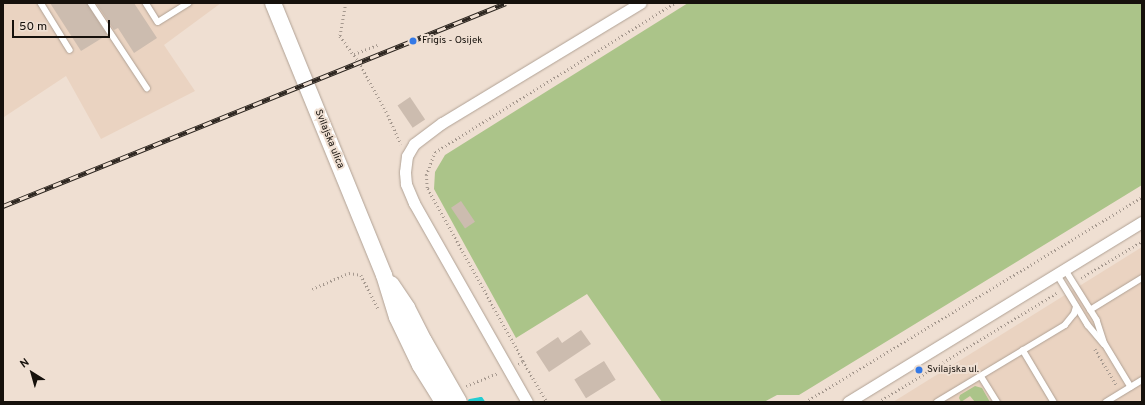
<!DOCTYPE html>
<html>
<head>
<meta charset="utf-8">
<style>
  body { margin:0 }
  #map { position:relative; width:1145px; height:405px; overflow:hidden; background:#efdfd2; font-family:Overpass,sans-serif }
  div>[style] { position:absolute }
  .built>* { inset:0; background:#ead3c1 }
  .green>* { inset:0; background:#abc489 }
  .stream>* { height:4px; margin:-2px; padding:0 2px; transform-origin:2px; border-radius:2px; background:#24cdd2 }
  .building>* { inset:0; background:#ccbcaf; transform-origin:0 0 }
  .path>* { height:2.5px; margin-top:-1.25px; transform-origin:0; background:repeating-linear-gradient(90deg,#a6998f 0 1px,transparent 0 4px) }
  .roads { filter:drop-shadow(0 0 1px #b0a194) drop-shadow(0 0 1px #b0a194) }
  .service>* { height:5.5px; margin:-2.75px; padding:0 2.75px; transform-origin:2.75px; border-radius:2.75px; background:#fff }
  .minor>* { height:11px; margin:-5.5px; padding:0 5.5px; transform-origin:5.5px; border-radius:5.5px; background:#fff }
  .secondary>* { height:16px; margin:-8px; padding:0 8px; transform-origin:8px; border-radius:8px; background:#fff }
  .rail>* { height:4.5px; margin-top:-2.25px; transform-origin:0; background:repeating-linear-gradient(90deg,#efdfd2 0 9px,#2e2721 0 18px); box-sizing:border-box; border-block:1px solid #2e2721 }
  .dots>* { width:11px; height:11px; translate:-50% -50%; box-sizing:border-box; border:2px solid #efdfd2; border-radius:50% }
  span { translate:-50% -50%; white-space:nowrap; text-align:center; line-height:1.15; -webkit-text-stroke:4px #efdfd2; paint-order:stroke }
  .poi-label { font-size:10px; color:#16110c }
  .left { translate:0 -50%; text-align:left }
  .street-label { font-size:10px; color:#16110c }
  .frame { position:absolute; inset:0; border:4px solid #16110c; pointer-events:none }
  .north { position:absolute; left:12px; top:353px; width:40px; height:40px; -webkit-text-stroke:3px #efdfd2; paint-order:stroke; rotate:323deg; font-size:11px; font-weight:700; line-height:16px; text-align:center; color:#16110c }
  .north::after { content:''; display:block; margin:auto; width:14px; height:18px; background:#16110c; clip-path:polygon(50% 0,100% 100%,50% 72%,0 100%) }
  .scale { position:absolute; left:12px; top:20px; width:98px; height:18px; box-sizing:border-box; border:2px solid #16110c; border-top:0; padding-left:5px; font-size:12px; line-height:14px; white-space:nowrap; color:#16110c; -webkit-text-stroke:3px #efdfd2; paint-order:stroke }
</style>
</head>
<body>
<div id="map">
  <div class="built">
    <i style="clip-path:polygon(3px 3px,221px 3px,164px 45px,195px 91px,101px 139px,66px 76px,4px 117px)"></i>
    <i style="clip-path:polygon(1142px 247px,1142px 402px,893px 402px)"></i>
  </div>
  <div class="green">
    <i style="clip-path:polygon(688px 3px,1142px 3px,1142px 185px,799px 395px,777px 395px,764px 402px,662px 402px,587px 294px,516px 338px,434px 189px,435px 172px,445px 155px)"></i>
    <i style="clip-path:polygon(975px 386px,982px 388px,990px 402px,975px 402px,970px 396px,961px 402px,959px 398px,960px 395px)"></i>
  </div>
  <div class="stream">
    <i style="left:470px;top:401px;width:11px;rotate:-10deg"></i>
    <i style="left:481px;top:399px;width:4px;rotate:56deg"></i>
  </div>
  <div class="building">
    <i style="clip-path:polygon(50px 3px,87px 3px,107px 35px,81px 51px)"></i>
    <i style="clip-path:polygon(96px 3px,134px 3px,157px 38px,134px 53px,118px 28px,114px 30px)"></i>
    <i style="left:410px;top:97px;width:27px;height:15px;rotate:56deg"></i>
    <i style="left:461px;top:201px;width:25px;height:12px;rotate:56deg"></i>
    <i style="clip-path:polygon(581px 330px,591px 344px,549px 372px,536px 352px,558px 337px,562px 343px)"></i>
    <i style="left:604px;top:361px;width:22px;height:35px;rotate:58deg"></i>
  </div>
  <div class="path">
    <i style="left:346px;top:3px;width:34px;rotate:100deg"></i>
    <i style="left:340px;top:36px;width:32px;rotate:54deg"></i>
    <i style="left:359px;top:62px;width:60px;rotate:61.3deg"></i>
    <i style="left:388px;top:115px;width:32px;rotate:66deg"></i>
    <i style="left:354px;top:54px;width:26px;rotate:-21deg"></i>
    <i style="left:1081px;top:278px;width:71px;rotate:-31.2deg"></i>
    <i style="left:312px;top:289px;width:40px;rotate:-23.4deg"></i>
    <i style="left:349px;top:273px;width:12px;rotate:9deg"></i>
    <i style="left:361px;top:275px;width:38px;rotate:63deg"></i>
    <i style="left:1095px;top:349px;width:43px;rotate:59.3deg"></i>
    <i style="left:523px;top:361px;width:198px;rotate:-119deg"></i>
    <i style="left:427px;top:188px;width:13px;rotate:-94deg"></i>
    <i style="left:426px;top:175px;width:25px;rotate:-69deg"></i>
    <i style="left:435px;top:152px;width:282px;rotate:-31.9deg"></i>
    <i style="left:518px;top:364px;width:6px;rotate:-31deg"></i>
    <i style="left:523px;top:361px;width:48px;rotate:59.7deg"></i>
    <i style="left:466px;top:386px;width:35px;rotate:-22deg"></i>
    <i style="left:805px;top:402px;width:394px;rotate:-31.3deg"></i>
    <i style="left:878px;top:402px;width:211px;rotate:-31.4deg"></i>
  </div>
  <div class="roads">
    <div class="service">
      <i style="left:41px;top:3px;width:55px;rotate:58.3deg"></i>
      <i style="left:91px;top:3px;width:102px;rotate:56.6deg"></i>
      <i style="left:146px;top:3px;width:22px;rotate:58deg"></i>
      <i style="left:158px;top:22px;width:36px;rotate:-32deg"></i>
      <i style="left:1065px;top:269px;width:60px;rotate:57.9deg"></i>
      <i style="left:1097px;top:320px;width:25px;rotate:72deg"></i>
      <i style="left:1105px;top:344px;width:50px;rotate:58.8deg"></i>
      <i style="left:1057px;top:274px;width:60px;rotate:58.7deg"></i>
      <i style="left:1088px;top:325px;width:25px;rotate:50deg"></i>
      <i style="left:1090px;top:310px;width:61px;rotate:-31.6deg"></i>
      <i style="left:1023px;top:350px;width:61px;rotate:59.2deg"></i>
      <i style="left:981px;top:376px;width:31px;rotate:58deg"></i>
      <i style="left:937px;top:402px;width:149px;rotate:-31deg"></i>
      <i style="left:1065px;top:325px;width:14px;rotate:-51deg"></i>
      <i style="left:1074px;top:314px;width:7px;rotate:-74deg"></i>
      <i style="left:1106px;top:402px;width:42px;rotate:-31.4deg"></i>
    </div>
    <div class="minor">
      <i style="left:527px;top:402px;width:229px;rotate:-119.6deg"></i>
      <i style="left:414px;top:203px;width:21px;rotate:-113deg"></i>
      <i style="left:406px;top:184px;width:12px;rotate:-95deg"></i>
      <i style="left:405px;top:172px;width:16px;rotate:-83deg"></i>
      <i style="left:407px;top:156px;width:14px;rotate:-60deg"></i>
      <i style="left:414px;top:144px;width:35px;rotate:-37deg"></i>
      <i style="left:442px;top:123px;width:232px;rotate:-31.2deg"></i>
      <i style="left:848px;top:402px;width:345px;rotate:-31.5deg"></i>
    </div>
    <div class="secondary">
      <i style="left:273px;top:3px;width:294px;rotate:67.8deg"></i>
      <i style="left:384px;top:275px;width:44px;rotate:72.8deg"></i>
      <i style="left:397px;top:317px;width:53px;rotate:64.4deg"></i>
      <i style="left:420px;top:365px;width:44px;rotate:58.1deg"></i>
      <i style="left:391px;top:284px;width:29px;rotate:56deg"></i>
      <i style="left:407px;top:308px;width:37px;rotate:63deg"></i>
      <i style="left:424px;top:341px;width:70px;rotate:60.2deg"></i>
    </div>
  </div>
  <div class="rail">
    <i style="left:3px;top:206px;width:542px;rotate:-21.98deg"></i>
  </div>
  <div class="dots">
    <i style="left:413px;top:41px;background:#3479e6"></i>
    <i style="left:919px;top:370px;background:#3479e6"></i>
  </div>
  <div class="poi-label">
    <span class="left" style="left:422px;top:41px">Frigis - Osijek</span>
    <span class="left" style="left:927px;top:370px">Svilajska ul.</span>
  </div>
  <div class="street-label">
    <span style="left:329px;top:139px;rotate:68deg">Svilajska ulica</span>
  </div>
  <div class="frame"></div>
  <div class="north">N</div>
  <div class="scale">50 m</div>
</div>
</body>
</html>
